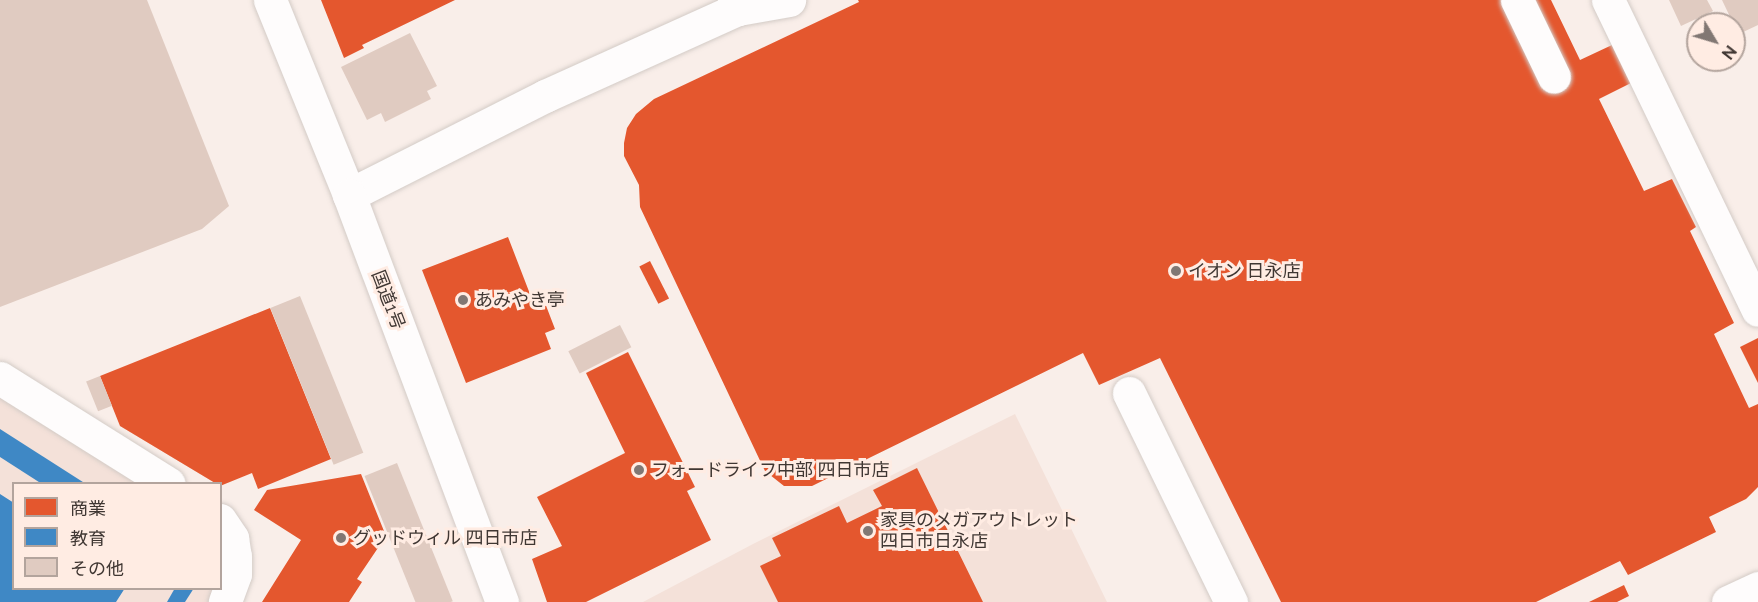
<!DOCTYPE html>
<html>
<head>
<meta charset="utf-8">
<style>
  body { margin:0 }
  #map { position:relative; width:1758px; height:602px; overflow:hidden; background:#f9eee9; font-family:Raleway,"Noto Sans JP",sans-serif }
  div>[style] { position:absolute }
  .built>* { inset:0; background:#f4e1d9 }
  .shops>* { inset:0; background:#e4572e; transform-origin:0 0 }
  .schools>* { inset:0; background:#3f88c5 }
  .building>* { inset:0; background:#e0cbc1; transform-origin:0 0 }
  .roads { filter:drop-shadow(0 0 2px #d3cbc6) drop-shadow(0 0 2px #d3cbc6) }
  .minor>* { height:33px; margin:-16.5px; padding:0 16.5px; transform-origin:16.5px; border-radius:16.5px; background:#fefcfc }
  .highway>* { height:33px; margin:-16.5px; padding:0 16.5px; transform-origin:16.5px; border-radius:16.5px; background:#fefcfc }
  .dots>* { width:16px; height:16px; translate:-50% -50%; box-sizing:border-box; border:3px solid #ffece3; border-radius:50% }
  span { translate:-50% -50%; white-space:nowrap; text-align:center; line-height:1.15; -webkit-text-stroke:6px #ffece3; paint-order:stroke }
  .poi-label { font-size:18px; color:#403733 }
  .left { translate:0 -50%; text-align:left }
  .street-label { font-size:18px; color:#403733 }
  .legend { position:absolute; left:12px; top:482px; width:210px; height:108px; box-sizing:border-box; background:#ffece3; border:2px solid #b3a49d; margin:0; padding:8px 10px; list-style:none; font-size:18px; color:#403733 }
  .legend li { display:flex; align-items:center; gap:12px; height:30px }
  .legend b { width:30px; border:2px solid #b3a49d }
  .north { position:absolute; left:1686px; top:12px; width:60px; height:60px; box-sizing:border-box; background:#ffece3; border:2px solid #b3a49d; border-radius:50%; rotate:128deg; font-size:16px; font-weight:700; line-height:24px; text-align:center; color:#403733 }
  .north::after { content:''; display:block; margin:auto; width:21px; height:27px; background:#817773; clip-path:polygon(50% 0,100% 100%,50% 72%,0 100%) }
</style>
</head>
<body>
<div id="map">
  <div class="built">
    <i style="clip-path:polygon(0 394px,146px 483px,14px 484px,14px 588px,220px 589px,214px 602px,0 602px)"></i>
    <i style="clip-path:polygon(1015px 414px,1107px 602px,643px 602px,753px 544px)"></i>
  </div>
  <div class="shops">
    <i style="clip-path:polygon(321px 0,455px 0,362px 45px,364px 48px,344px 58px)"></i>
    <i style="clip-path:polygon(858px 0,1551px 0,1580px 60px,1612px 45px,1631px 83px,1599px 99px,1644px 191px,1672px 179px,1696px 227px,1690px 231px,1734px 323px,1714px 334px,1749px 408px,1758px 404px,1758px 487px,1746px 499px,1709px 517px,1716px 532px,1628px 575px,1620px 561px,1536px 602px,1281px 602px,1160px 358px,1099px 385px,1083px 353px,812px 486px,784px 486px,765px 471px,640px 207px,639px 185px,624px 156px,624px 143px,627px 128px,636px 114px,654px 99px,859px 2px)"></i>
    <i style="clip-path:polygon(508px 237px,535px 307px,545px 303px,555px 329px,545px 333px,551px 349px,466px 383px,422px 270px)"></i>
    <i style="left:650px;top:261px;width:42px;height:12px;rotate:63deg"></i>
    <i style="clip-path:polygon(270px 308px,331px 459px,258px 489px,252px 473px,220px 486px,120px 426px,100px 376px)"></i>
    <i style="clip-path:polygon(1758px 338px,1758px 383px,1740px 347px)"></i>
    <i style="clip-path:polygon(628px 352px,695px 487px,687px 491px,711px 540px,586px 602px,547px 602px,532px 559px,562px 546px,537px 497px,625px 453px,586px 373px)"></i>
    <i style="clip-path:polygon(917px 468px,983px 602px,778px 602px,760px 566px,781px 556px,772px 538px,839px 506px,847px 523px,882px 506px,873px 490px)"></i>
    <i style="clip-path:polygon(361px 474px,386px 536px,357px 579px,362px 582px,349px 602px,262px 602px,301px 540px,254px 510px,267px 490px)"></i>
    <i style="clip-path:polygon(1624px 585px,1629px 596px,1617px 602px,1589px 602px)"></i>
  </div>
  <div class="schools">
    <i style="clip-path:polygon(0 429px,86px 484px,42px 484px,0 457px)"></i>
    <i style="clip-path:polygon(0 494px,14px 503px,14px 588px,125px 588px,116px 602px,0 602px)"></i>
    <i style="clip-path:polygon(175px 588px,194px 588px,185px 602px,167px 602px)"></i>
  </div>
  <div class="building">
    <i style="clip-path:polygon(0 0,147px 0,229px 206px,202px 229px,0 307px)"></i>
    <i style="clip-path:polygon(1669px 0,1707px 0,1713px 11px,1681px 26px)"></i>
    <i style="clip-path:polygon(1722px 0,1758px 0,1758px 25px,1741px 33px,1743px 37px,1734px 42px,1734px 24px,1725px 24px,1732px 21px)"></i>
    <i style="clip-path:polygon(410px 33px,437px 86px,427px 91px,431px 99px,385px 122px,381px 113px,367px 120px,341px 67px)"></i>
    <i style="left:300px;top:296px;width:169px;height:32px;rotate:68deg"></i>
    <i style="left:620px;top:325px;width:25px;height:58px;rotate:63deg"></i>
    <i style="left:100px;top:376px;width:32px;height:15px;rotate:68deg"></i>
    <i style="left:397px;top:463px;width:149px;height:35px;rotate:68deg"></i>
  </div>
  <div class="roads">
    <div class="minor">
      <i style="left:1517px;top:0;width:85px;rotate:64.3deg"></i>
      <i style="left:1608px;top:0;width:344px;rotate:64.2deg"></i>
      <i style="left:734px;top:1px;width:9px;rotate:63deg"></i>
      <i style="left:738px;top:9px;width:52px;rotate:-10deg"></i>
      <i style="left:349px;top:195px;width:220px;rotate:-26.8deg"></i>
      <i style="left:545px;top:96px;width:212px;rotate:-24.3deg"></i>
      <i style="left:738px;top:9px;width:14px;rotate:-39deg"></i>
      <i style="left:0;top:378px;width:199px;rotate:32.1deg"></i>
      <i style="left:1129px;top:393px;width:233px;rotate:64deg"></i>
      <i style="left:220px;top:520px;width:22px;rotate:56deg"></i>
      <i style="left:232px;top:538px;width:18px;rotate:81deg"></i>
      <i style="left:235px;top:556px;width:18px;rotate:90deg"></i>
      <i style="left:235px;top:574px;width:30px;rotate:110deg"></i>
      <i style="left:1728px;top:602px;width:33px;rotate:-25deg"></i>
    </div>
    <div class="highway">
      <i style="left:270px;top:0;width:210px;rotate:67.9deg"></i>
      <i style="left:349px;top:195px;width:435px;rotate:69.4deg"></i>
    </div>
  </div>
  <div class="dots">
    <i style="left:1176px;top:271px;background:#817773"></i>
    <i style="left:463px;top:300px;background:#817773"></i>
    <i style="left:639px;top:470px;background:#817773"></i>
    <i style="left:868px;top:531px;background:#817773"></i>
    <i style="left:341px;top:538px;background:#817773"></i>
  </div>
  <div class="poi-label">
    <span class="left" style="left:1188px;top:271px">イオン 日永店</span>
    <span class="left" style="left:475px;top:300px">あみやき亭</span>
    <span class="left" style="left:651px;top:470px">フォードライフ中部 四日市店</span>
    <span class="left" style="left:880px;top:531px">家具のメガアウトレット<br>四日市日永店</span>
    <span class="left" style="left:353px;top:538px">グッドウィル 四日市店</span>
  </div>
  <div class="street-label">
    <span style="left:388px;top:300px;rotate:69deg">国道1号</span>
  </div>
  <ul class="legend">
  <li><b style="height:16px;background:#e4572e"></b>商業</li>
  <li><b style="height:16px;background:#3f88c5"></b>教育</li>
  <li><b style="height:16px;background:#e0cbc1"></b>その他</li>
  </ul>
  <div class="north">N</div>
</div>
</body>
</html>
